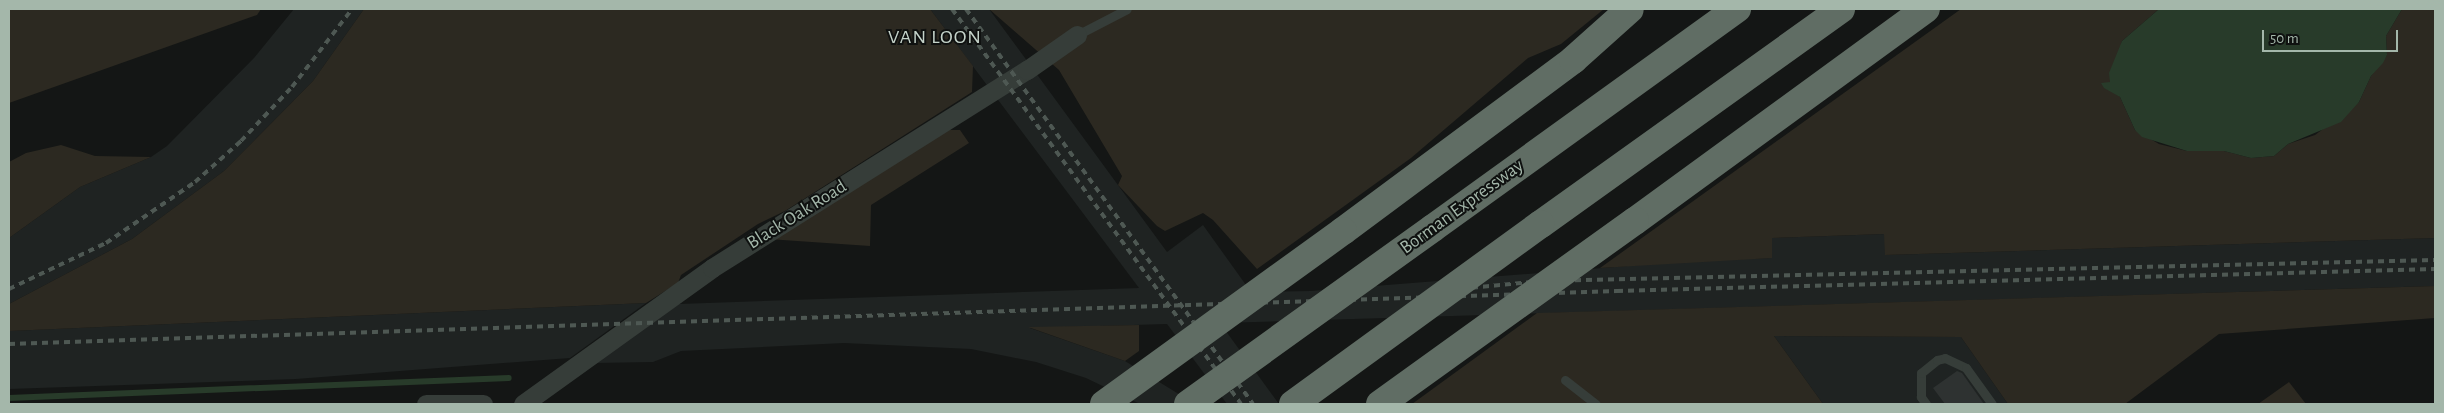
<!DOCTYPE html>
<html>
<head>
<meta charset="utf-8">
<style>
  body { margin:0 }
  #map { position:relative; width:2444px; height:413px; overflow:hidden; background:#141615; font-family:"Alegreya Sans",sans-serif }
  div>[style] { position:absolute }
  .built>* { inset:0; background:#1f2322 }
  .green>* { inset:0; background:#2c2921 }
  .water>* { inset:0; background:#283b2a }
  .stream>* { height:5.5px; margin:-2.75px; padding:0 2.75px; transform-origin:2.75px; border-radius:2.75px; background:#283b2a }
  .building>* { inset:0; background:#2e3231 }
  .lane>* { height:9px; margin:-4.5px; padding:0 4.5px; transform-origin:4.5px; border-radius:4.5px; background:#363d39 }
  .street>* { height:19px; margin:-9.5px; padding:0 9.5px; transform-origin:9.5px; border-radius:9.5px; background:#363d39 }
  .highway>* { height:28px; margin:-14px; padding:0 14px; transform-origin:14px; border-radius:14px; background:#606d64 }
  .rail>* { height:4px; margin-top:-2px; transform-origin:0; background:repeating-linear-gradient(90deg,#4e5853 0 6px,transparent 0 11px) }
  .highway-bridge>* { height:28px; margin:-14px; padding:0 14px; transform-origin:14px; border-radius:14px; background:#606d64 }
  span { translate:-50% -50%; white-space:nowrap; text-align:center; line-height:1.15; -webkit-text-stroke:4px #0f1110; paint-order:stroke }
  .street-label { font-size:19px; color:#a4b7aa }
  .neighbourhood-label { font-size:20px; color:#c5d3ca; letter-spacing:1px }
  .frame { position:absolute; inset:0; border:10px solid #a4b7aa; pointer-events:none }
  .scale { position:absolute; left:2262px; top:30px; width:136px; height:22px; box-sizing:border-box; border:2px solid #a4b7aa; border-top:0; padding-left:6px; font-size:15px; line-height:18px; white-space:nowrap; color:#a4b7aa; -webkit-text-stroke:4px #0f1110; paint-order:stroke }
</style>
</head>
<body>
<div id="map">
  <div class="built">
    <i style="clip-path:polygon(294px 9px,364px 9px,313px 81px,224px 171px,132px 239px,9px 304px,9px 238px,80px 187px,151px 157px,167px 146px,254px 58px)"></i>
    <i style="clip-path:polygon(930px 9px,989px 9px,1167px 252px,1203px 225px,1251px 292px,1311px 291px,1690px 261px,1771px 258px,1771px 238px,1885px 234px,1886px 255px,2435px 238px,2435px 286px,1220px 323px,1279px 404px,1227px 404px,1167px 324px,1030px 328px,1125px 361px,1195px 404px,1140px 404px,1086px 378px,1036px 362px,971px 349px,844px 343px,681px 351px,653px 362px,594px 363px,679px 304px,1139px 288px)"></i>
    <i style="clip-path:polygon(646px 303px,570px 358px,296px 379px,9px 389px,9px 331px)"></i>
    <i style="clip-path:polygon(1774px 336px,1961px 337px,2008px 404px,1823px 404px)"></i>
  </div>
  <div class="green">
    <i style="clip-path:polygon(9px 9px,261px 9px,257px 15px,9px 103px)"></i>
    <i style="clip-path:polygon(364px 9px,930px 9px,973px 66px,972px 92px,785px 211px,758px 224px,681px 275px,678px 283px,646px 303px,9px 331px,9px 304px,132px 239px,224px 171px,313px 81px)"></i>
    <i style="clip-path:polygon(989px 9px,1604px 9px,1561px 44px,1528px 58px,1411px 158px,1257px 269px,1213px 220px,1203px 213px,1165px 231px,1157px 226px,1118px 185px,1122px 176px,1059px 70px)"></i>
    <i style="clip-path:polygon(1961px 9px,2159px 9px,2122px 41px,2113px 91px,2120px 97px,2135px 130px,2159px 144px,2187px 151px,2224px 151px,2251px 158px,2274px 156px,2288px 144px,2315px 135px,2359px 102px,2371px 76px,2387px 55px,2386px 36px,2402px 9px,2435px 9px,2435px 238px,1885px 255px,1884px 234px,1772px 238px,1772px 258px,1600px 268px)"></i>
    <i style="clip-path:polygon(949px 130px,960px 130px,969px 143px,871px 205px,870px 246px,768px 239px)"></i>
    <i style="clip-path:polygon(61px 145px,95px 156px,151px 157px,80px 187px,9px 238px,9px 162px,26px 153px)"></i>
    <i style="clip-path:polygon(2435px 286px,2435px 318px,2219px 334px,2125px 404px,2008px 404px,1961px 337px,1774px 336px,1823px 404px,1412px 404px,1537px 313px)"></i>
    <i style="clip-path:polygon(1139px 325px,1139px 351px,1125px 361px,1028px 327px)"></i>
    <i style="clip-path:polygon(2289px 382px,2306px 404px,2258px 404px)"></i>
  </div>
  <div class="water">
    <i style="clip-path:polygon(2159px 9px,2402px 9px,2386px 36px,2387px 55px,2383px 63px,2371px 76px,2359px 102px,2341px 122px,2288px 144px,2274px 156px,2251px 158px,2224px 151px,2187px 151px,2142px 137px,2135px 130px,2120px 97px,2104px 88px,2101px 83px,2110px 82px,2109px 73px,2122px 41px)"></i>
  </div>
  <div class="stream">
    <i style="left:9px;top:398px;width:500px;rotate:-2.29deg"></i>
  </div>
  <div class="building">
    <i style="clip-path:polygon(1957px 371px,1962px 373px,1984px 404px,1945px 404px,1933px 388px)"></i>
  </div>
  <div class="lane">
    <i style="left:1077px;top:35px;width:56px;rotate:-27.5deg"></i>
    <i style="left:1565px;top:380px;width:39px;rotate:38deg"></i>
    <i style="left:1926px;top:404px;width:9px;rotate:-126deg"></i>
    <i style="left:1921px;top:397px;width:24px;rotate:-90deg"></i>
    <i style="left:1921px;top:373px;width:21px;rotate:-39deg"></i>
    <i style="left:1937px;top:360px;width:8px;rotate:-14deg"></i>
    <i style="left:1945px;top:358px;width:23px;rotate:25deg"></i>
    <i style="left:1966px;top:368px;width:44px;rotate:54.2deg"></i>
  </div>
  <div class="street">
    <i style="left:426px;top:404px;width:57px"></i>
    <i style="left:523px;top:404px;width:233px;rotate:-35.7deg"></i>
    <i style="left:712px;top:268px;width:372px;rotate:-32.2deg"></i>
    <i style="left:1027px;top:70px;width:61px;rotate:-35deg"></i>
  </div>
  <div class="highway">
    <i style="left:1635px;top:221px;width:360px;rotate:-36.1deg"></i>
    <i style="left:1541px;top:224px;width:369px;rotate:-35.6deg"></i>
    <i style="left:1433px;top:228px;width:375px;rotate:-35.8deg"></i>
    <i style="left:1343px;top:231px;width:287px;rotate:-36.6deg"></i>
    <i style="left:1573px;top:60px;width:76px;rotate:-41.8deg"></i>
  </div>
  <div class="rail">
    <i style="left:952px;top:9px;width:489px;rotate:53.8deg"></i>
    <i style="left:966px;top:9px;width:488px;rotate:54deg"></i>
    <i style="left:9px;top:289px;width:107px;rotate:-25.4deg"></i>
    <i style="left:106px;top:243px;width:108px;rotate:-34.4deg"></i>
    <i style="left:195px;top:182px;width:62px;rotate:-41.7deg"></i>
    <i style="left:241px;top:141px;width:74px;rotate:-46.6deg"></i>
    <i style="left:292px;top:87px;width:98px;rotate:-52.4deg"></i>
    <i style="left:1428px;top:292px;width:115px;rotate:-5.5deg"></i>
    <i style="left:1542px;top:281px;width:893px;rotate:-1.35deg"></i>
    <i style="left:9px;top:344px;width:1609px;rotate:-1.89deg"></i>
    <i style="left:1617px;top:291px;width:818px;rotate:-1.54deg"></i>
  </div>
  <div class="highway-bridge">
    <i style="left:1104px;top:404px;width:295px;rotate:-35.9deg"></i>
    <i style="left:1188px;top:404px;width:302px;rotate:-35.7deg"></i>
    <i style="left:1293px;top:404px;width:306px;rotate:-36deg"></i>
    <i style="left:1380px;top:404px;width:314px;rotate:-35.7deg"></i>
  </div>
  <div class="street-label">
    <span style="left:1462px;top:207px;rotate:-36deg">Borman Expressway</span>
    <span style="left:797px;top:215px;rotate:-32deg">Black Oak Road</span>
  </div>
  <div class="neighbourhood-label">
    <span style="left:935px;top:37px">VAN LOON</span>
  </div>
  <div class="frame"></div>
  <div class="scale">50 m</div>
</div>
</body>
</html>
